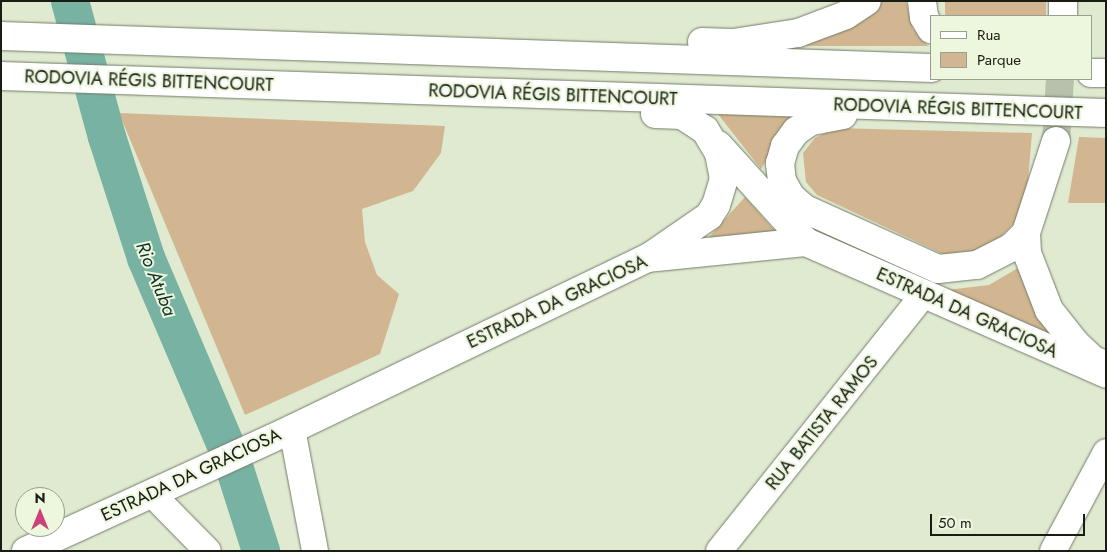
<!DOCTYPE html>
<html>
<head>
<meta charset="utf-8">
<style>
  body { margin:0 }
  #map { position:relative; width:1107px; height:552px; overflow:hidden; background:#dfead1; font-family:Jost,sans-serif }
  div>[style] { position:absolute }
  .green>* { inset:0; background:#d1b691; transform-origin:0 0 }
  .river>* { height:38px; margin:-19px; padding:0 19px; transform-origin:19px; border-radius:19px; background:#77b2a3 }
  .highway-tunnel>* { height:28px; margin-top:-14px; transform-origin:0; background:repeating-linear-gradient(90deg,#b7c1ab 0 28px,transparent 0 42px) }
  .roads { filter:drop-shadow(0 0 1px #737c66) drop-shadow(0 0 1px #737c66) }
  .minor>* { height:26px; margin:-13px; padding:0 13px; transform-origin:13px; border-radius:13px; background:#fff }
  .major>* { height:28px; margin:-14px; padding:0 14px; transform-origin:14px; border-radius:14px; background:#fff }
  .highway>* { height:28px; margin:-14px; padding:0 14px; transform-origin:14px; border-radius:14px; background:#fff }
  span { translate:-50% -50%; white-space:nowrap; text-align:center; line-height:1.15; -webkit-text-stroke:4px #ecf7de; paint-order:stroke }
  .street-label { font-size:18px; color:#181c13 }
  .water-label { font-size:19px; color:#14322b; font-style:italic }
  .frame { position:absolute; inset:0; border:2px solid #181c13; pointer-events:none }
  .legend { position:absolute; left:930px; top:15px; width:162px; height:65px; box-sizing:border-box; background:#ecf7de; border:1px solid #979f8d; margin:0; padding:6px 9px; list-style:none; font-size:15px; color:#181c13 }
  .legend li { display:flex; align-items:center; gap:10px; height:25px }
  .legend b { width:25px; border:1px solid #979f8d }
  .north { position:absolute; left:15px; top:487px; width:50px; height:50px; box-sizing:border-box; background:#ecf7de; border:1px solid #979f8d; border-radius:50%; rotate:0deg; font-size:14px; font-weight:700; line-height:20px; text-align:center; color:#181c13 }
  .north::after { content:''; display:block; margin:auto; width:18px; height:22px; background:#cb4179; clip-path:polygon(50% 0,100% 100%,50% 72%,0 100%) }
  .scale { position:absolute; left:930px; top:514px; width:155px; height:22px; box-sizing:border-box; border:2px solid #181c13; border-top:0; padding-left:6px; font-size:15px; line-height:18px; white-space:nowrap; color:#181c13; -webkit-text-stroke:4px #ecf7de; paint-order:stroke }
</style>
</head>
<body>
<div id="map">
  <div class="green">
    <i style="clip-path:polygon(883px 1px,906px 1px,913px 29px,928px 46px,805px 46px,845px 27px)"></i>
    <i style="left:945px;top:1px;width:101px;height:16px"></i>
    <i style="clip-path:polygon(119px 113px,445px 126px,441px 153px,413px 191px,362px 209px,365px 242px,377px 275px,399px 294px,380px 354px,245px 415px)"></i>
    <i style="clip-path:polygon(717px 113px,794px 116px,761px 169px)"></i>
    <i style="clip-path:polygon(835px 128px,1032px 133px,1027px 192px,1016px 221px,996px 242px,974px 254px,947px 256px,817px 195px,806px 182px,803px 153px,815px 138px)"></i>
    <i style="clip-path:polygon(1079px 137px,1106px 138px,1106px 203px,1068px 203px)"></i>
    <i style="clip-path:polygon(745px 197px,777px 233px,709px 240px,710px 236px)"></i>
    <i style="clip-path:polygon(1018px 268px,1021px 268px,1062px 340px,947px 290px,989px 285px)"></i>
  </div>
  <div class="river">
    <i style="left:70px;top:1px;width:141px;rotate:74.8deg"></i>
    <i style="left:107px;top:137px;width:127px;rotate:72.1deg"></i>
    <i style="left:146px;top:258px;width:220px;rotate:66.9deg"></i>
    <i style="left:232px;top:460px;width:96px;rotate:72.3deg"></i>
  </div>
  <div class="highway-tunnel">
    <i style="left:1056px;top:141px;width:62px;rotate:-86.3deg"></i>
  </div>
  <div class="roads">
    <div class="minor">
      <i style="left:292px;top:429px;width:124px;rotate:79.3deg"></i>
      <i style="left:151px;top:493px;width:81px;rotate:45.5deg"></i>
      <i style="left:719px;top:551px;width:329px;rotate:-51.4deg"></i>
      <i style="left:1053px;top:551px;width:112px;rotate:-61.8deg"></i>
    </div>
    <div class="major">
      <i style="left:26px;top:551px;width:293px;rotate:-24.6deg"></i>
      <i style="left:292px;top:429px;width:395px;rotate:-25.7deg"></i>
      <i style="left:648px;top:258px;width:159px;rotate:-5.8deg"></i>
      <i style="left:806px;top:242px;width:328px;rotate:23.7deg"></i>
    </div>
    <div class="highway">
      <i style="left:922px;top:1px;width:16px;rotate:83deg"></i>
      <i style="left:924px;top:17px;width:14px;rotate:60deg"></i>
      <i style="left:1063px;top:16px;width:15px;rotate:-90deg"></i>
      <i style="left:1px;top:36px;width:931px;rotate:1.97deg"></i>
      <i style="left:702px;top:42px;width:31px;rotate:2deg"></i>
      <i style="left:733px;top:43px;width:66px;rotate:-8.7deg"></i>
      <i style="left:798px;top:33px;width:51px;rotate:-20.6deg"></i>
      <i style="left:846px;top:15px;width:25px;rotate:-34deg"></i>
      <i style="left:1091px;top:73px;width:15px"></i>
      <i style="left:1px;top:76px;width:1106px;rotate:1.92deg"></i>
      <i style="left:843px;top:115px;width:33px;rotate:169deg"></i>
      <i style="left:811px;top:121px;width:18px;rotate:146deg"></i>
      <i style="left:796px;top:131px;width:19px;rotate:126deg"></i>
      <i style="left:785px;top:146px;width:18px;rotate:106deg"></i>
      <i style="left:780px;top:163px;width:18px;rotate:84deg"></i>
      <i style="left:782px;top:181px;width:18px;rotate:61deg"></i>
      <i style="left:791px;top:197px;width:18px;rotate:41deg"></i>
      <i style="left:805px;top:209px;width:146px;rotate:24.3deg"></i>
      <i style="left:938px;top:269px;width:39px;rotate:-6deg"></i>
      <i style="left:977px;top:265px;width:39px;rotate:-27deg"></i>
      <i style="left:1012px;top:247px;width:20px;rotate:-45deg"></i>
      <i style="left:1056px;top:141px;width:97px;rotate:108.1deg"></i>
      <i style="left:1026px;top:233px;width:20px;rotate:87deg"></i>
      <i style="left:1027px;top:253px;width:61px;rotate:68.9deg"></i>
      <i style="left:1049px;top:310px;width:43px;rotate:51.5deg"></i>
      <i style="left:1076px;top:344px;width:23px;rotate:43deg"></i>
      <i style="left:1093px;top:360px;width:14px;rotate:21deg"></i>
      <i style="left:718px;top:145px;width:131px;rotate:47.8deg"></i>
      <i style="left:648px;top:258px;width:74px;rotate:-34.5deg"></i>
      <i style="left:709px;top:216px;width:13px;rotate:-58deg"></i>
      <i style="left:716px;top:205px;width:27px;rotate:-73deg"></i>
      <i style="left:724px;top:179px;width:26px;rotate:-101deg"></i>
      <i style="left:719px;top:153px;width:27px;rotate:-121deg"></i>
      <i style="left:705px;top:130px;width:27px;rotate:-147deg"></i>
      <i style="left:682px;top:115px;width:27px;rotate:-178deg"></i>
    </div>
  </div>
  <div class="street-label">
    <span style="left:149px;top:81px;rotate:2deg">RODOVIA RÉGIS BITTENCOURT</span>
    <span style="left:553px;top:95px;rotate:2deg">RODOVIA RÉGIS BITTENCOURT</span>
    <span style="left:958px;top:109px;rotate:2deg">RODOVIA RÉGIS BITTENCOURT</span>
    <span style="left:557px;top:302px;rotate:-25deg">ESTRADA DA GRACIOSA</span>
    <span style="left:967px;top:313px;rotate:24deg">ESTRADA DA GRACIOSA</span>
    <span style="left:822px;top:423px;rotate:-51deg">RUA BATISTA RAMOS</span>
    <span style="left:191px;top:475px;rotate:-25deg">ESTRADA DA GRACIOSA</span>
  </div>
  <div class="water-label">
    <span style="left:156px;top:279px;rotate:68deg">Rio Atuba</span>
  </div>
  <div class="frame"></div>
  <ul class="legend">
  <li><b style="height:6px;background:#fff"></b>Rua</li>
  <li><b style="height:14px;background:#d1b691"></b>Parque</li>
  </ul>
  <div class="north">N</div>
  <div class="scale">50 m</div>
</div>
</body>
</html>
